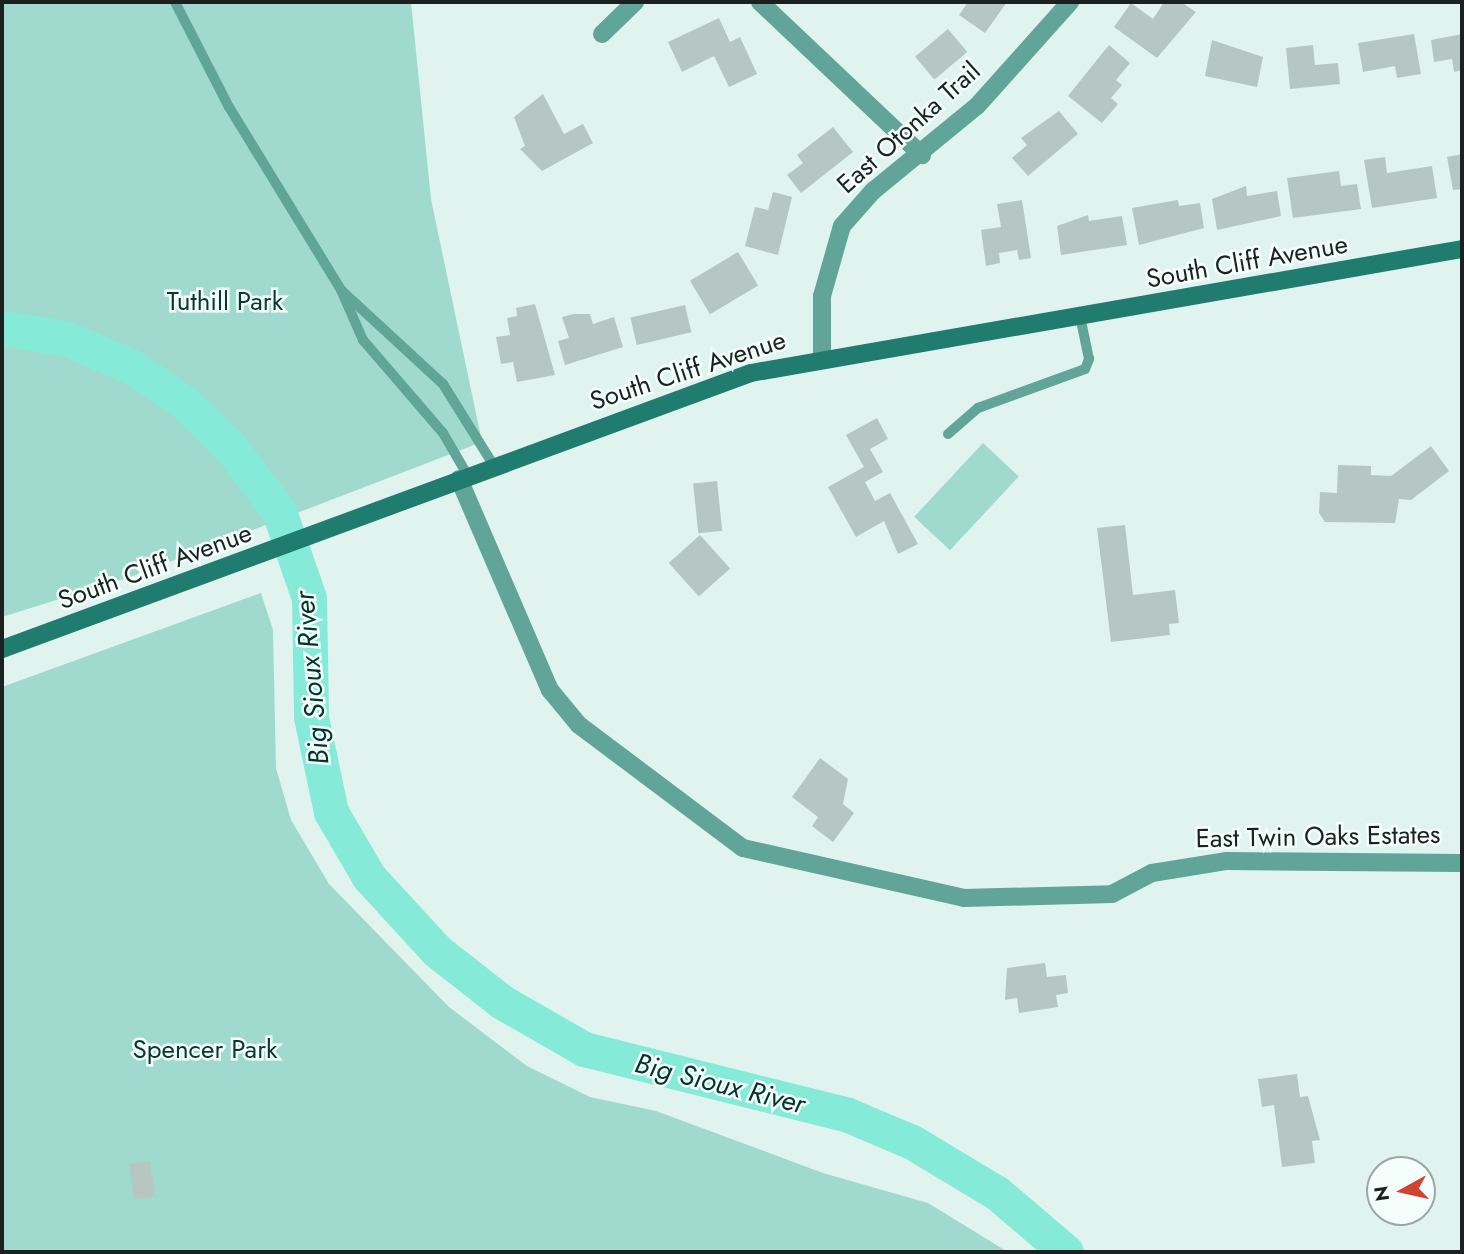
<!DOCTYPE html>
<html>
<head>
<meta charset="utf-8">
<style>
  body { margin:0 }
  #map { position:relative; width:1464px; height:1254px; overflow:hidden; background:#e1f3ef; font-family:Jost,sans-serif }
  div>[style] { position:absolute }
  .green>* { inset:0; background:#a0dace; transform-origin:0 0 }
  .river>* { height:35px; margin:-17.5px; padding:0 17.5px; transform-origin:17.5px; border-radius:17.5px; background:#85ebd8 }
  .building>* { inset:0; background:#b6c7c3; transform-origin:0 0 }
  .service>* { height:10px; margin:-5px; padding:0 5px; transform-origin:5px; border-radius:5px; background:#61a598 }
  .minor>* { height:18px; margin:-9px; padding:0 9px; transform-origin:9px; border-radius:9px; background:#61a598 }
  .secondary>* { height:18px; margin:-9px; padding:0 9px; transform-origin:9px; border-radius:9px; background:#1f7c6f }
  span { translate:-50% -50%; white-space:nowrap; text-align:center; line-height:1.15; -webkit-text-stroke:5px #f4fffc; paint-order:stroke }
  .street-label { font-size:26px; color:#1b2120 }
  .park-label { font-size:26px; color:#073932 }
  .water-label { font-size:28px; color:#02342d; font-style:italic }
  .frame { position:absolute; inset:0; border:4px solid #1b2120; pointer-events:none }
  .north { position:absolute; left:1366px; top:1156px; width:70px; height:70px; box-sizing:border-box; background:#f4fffc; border:2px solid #9da6a4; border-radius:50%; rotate:262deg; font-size:19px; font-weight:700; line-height:28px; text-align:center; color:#1b2120 }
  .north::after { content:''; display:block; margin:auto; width:24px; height:32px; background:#d04431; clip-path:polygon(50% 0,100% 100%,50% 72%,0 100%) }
</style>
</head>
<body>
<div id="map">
  <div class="green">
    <i style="clip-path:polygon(2px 2px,411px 2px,431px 199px,482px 442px,133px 576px,2px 617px)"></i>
    <i style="left:983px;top:443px;width:49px;height:101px;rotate:43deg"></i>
    <i style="clip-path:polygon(261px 593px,273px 630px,276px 768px,291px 820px,329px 884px,449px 1007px,527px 1066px,590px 1097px,656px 1111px,823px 1173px,928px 1203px,1008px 1252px,2px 1252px,2px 687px)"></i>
  </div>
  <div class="river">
    <i style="left:2px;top:328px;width:64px;rotate:9deg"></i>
    <i style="left:65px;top:338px;width:71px;rotate:23.3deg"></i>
    <i style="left:130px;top:366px;width:66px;rotate:33.9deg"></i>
    <i style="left:185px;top:403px;width:64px;rotate:44.4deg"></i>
    <i style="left:231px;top:448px;width:79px;rotate:52.7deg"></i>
    <i style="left:279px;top:511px;width:92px;rotate:71deg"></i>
    <i style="left:309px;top:598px;width:119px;rotate:89deg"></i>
    <i style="left:311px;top:717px;width:97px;rotate:78.1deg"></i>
    <i style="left:331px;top:812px;width:75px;rotate:59.7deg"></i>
    <i style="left:369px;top:877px;width:100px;rotate:47.4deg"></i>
    <i style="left:437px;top:951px;width:83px;rotate:38.1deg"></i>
    <i style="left:502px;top:1002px;width:95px;rotate:29.8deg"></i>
    <i style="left:584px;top:1049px;width:272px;rotate:14deg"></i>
    <i style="left:848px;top:1115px;width:69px;rotate:22.9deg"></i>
    <i style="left:912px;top:1142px;width:99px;rotate:31deg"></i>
    <i style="left:997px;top:1193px;width:91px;rotate:40.5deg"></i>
  </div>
  <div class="building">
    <i style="clip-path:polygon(968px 2px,1007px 2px,985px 33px,959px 15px)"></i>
    <i style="clip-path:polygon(1164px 2px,1181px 2px,1196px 12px,1157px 58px,1114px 27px,1131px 3px,1153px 19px)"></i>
    <i style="clip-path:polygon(719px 18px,730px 42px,740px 37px,757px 74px,729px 87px,714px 56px,682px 72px,668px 42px)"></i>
    <i style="left:948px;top:29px;width:30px;height:43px;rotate:50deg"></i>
    <i style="clip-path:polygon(1414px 34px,1421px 74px,1397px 78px,1395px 66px,1363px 72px,1358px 43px)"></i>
    <i style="clip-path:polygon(1462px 34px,1462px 70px,1454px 72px,1452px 59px,1434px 62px,1431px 40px)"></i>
    <i style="clip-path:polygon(1212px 40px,1263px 57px,1257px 87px,1205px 76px)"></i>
    <i style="clip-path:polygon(1109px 45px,1130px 63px,1116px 80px,1122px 85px,1111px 98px,1118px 104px,1102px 123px,1068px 96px)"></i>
    <i style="clip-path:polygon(1313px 45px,1315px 65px,1338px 63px,1340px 84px,1290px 89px,1286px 48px)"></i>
    <i style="clip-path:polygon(543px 94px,564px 134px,583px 124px,593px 143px,542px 171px,520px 149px,525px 146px,514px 117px)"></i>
    <i style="clip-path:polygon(1059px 111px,1078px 134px,1028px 176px,1012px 158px,1027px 145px,1021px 138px)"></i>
    <i style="clip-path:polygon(833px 127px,853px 152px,801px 193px,787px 175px,803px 163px,797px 155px)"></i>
    <i style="clip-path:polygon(1462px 154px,1462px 189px,1453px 190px,1447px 157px)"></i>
    <i style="clip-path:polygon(1385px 157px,1387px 173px,1432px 166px,1437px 198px,1372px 208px,1364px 160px)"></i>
    <i style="clip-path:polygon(1339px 171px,1341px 186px,1357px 184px,1361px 209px,1293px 218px,1287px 178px)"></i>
    <i style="clip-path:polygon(1246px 186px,1247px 196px,1277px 191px,1281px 216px,1217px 230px,1212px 199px)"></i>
    <i style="clip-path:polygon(773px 192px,792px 197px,778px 255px,745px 246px,755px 207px,768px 210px)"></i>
    <i style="clip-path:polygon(1022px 200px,1031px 258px,1019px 260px,1017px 250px,999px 253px,1000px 263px,986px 266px,981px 230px,1001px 227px,997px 204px)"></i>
    <i style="clip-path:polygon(1178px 200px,1179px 206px,1200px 203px,1204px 228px,1139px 245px,1132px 208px)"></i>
    <i style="clip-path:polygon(1088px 215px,1089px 221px,1122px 216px,1127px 245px,1061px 255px,1057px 226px)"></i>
    <i style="left:738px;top:252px;width:39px;height:56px;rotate:59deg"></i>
    <i style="clip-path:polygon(535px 304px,555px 375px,517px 382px,513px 362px,501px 364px,496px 337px,510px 335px,507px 318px,517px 316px,516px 308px)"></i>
    <i style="left:685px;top:305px;width:28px;height:56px;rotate:77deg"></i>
    <i style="clip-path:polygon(574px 314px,590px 314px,593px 324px,614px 317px,623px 347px,565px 365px,558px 341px,569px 338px,562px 317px)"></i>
    <i style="clip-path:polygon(877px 418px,888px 439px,870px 449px,883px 472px,865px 482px,875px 501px,890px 493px,918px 544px,898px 554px,884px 521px,856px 537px,828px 487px,864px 467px,846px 435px)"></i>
    <i style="clip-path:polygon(1431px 446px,1449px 471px,1411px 500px,1399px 499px,1395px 523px,1325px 522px,1319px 513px,1320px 492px,1337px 493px,1338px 465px,1371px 466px,1371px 475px,1391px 476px)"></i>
    <i style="left:717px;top:481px;width:50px;height:24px;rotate:84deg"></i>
    <i style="clip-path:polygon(1125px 525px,1133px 595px,1175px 590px,1179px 623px,1169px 624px,1170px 635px,1111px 642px,1097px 528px)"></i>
    <i style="left:700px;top:535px;width:45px;height:42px;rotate:48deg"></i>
    <i style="clip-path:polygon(820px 758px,848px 779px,843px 804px,854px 813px,833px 842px,812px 826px,818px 817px,792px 797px)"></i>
    <i style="clip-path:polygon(1045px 963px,1047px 977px,1066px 975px,1068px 993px,1056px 995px,1058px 1007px,1019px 1013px,1017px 998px,1005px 1000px,1007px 968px)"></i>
    <i style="clip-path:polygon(1297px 1074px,1300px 1097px,1308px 1096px,1320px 1140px,1312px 1141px,1315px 1163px,1282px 1167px,1274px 1105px,1262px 1107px,1258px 1079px)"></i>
    <i style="left:150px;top:1161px;width:36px;height:21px;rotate:82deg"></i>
  </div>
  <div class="service">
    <i style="left:175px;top:2px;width:118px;rotate:62.8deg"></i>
    <i style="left:229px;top:107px;width:215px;rotate:58.5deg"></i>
    <i style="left:341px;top:290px;width:55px;rotate:66.3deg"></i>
    <i style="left:363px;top:340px;width:123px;rotate:49.3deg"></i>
    <i style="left:443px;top:433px;width:50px;rotate:59.8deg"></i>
    <i style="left:341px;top:290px;width:139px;rotate:42.7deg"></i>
    <i style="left:443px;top:384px;width:97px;rotate:58.1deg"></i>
    <i style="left:948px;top:434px;width:40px;rotate:-41deg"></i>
    <i style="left:978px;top:408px;width:114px;rotate:-20deg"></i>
    <i style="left:1085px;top:369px;width:11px;rotate:-68deg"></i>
    <i style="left:1089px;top:359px;width:44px;rotate:-101.8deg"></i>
  </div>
  <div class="minor">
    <i style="left:760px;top:2px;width:223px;rotate:43.4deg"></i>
    <i style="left:602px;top:34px;width:46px;rotate:-44.1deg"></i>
    <i style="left:822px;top:356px;width:60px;rotate:-90deg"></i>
    <i style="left:822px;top:296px;width:73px;rotate:-74.1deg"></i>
    <i style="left:842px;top:226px;width:47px;rotate:-48.5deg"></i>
    <i style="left:873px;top:191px;width:134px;rotate:-39.3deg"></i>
    <i style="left:977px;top:106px;width:140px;rotate:-48.2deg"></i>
    <i style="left:459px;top:479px;width:230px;rotate:66.7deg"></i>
    <i style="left:550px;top:690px;width:45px;rotate:50.4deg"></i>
    <i style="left:579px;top:725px;width:205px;rotate:36.9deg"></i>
    <i style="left:743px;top:848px;width:227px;rotate:12.7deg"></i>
    <i style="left:964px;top:898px;width:148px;rotate:-1.5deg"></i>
    <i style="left:1112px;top:894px;width:45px;rotate:-27.7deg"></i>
    <i style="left:1152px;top:873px;width:76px;rotate:-9.1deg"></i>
    <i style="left:1227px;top:861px;width:235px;rotate:0.5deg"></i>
  </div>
  <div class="secondary">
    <i style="left:2px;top:649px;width:798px;rotate:-20.23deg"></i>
    <i style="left:751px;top:373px;width:722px;rotate:-9.89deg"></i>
  </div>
  <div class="street-label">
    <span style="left:909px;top:128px;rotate:-42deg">East Otonka Trail</span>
    <span style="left:1247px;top:262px;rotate:-10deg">South Cliff Avenue</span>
    <span style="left:688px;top:371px;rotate:-18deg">South Cliff Avenue</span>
    <span style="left:155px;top:567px;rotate:-20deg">South Cliff Avenue</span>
    <span style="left:1318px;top:837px;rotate:-1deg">East Twin Oaks Estates</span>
  </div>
  <div class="park-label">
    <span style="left:225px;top:302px">Tuthill Park</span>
    <span style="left:205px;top:1050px">Spencer Park</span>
  </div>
  <div class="water-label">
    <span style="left:312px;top:678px;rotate:-95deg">Big Sioux River</span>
    <span style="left:720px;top:1084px;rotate:14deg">Big Sioux River</span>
  </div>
  <div class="frame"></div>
  <div class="north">N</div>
</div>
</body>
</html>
